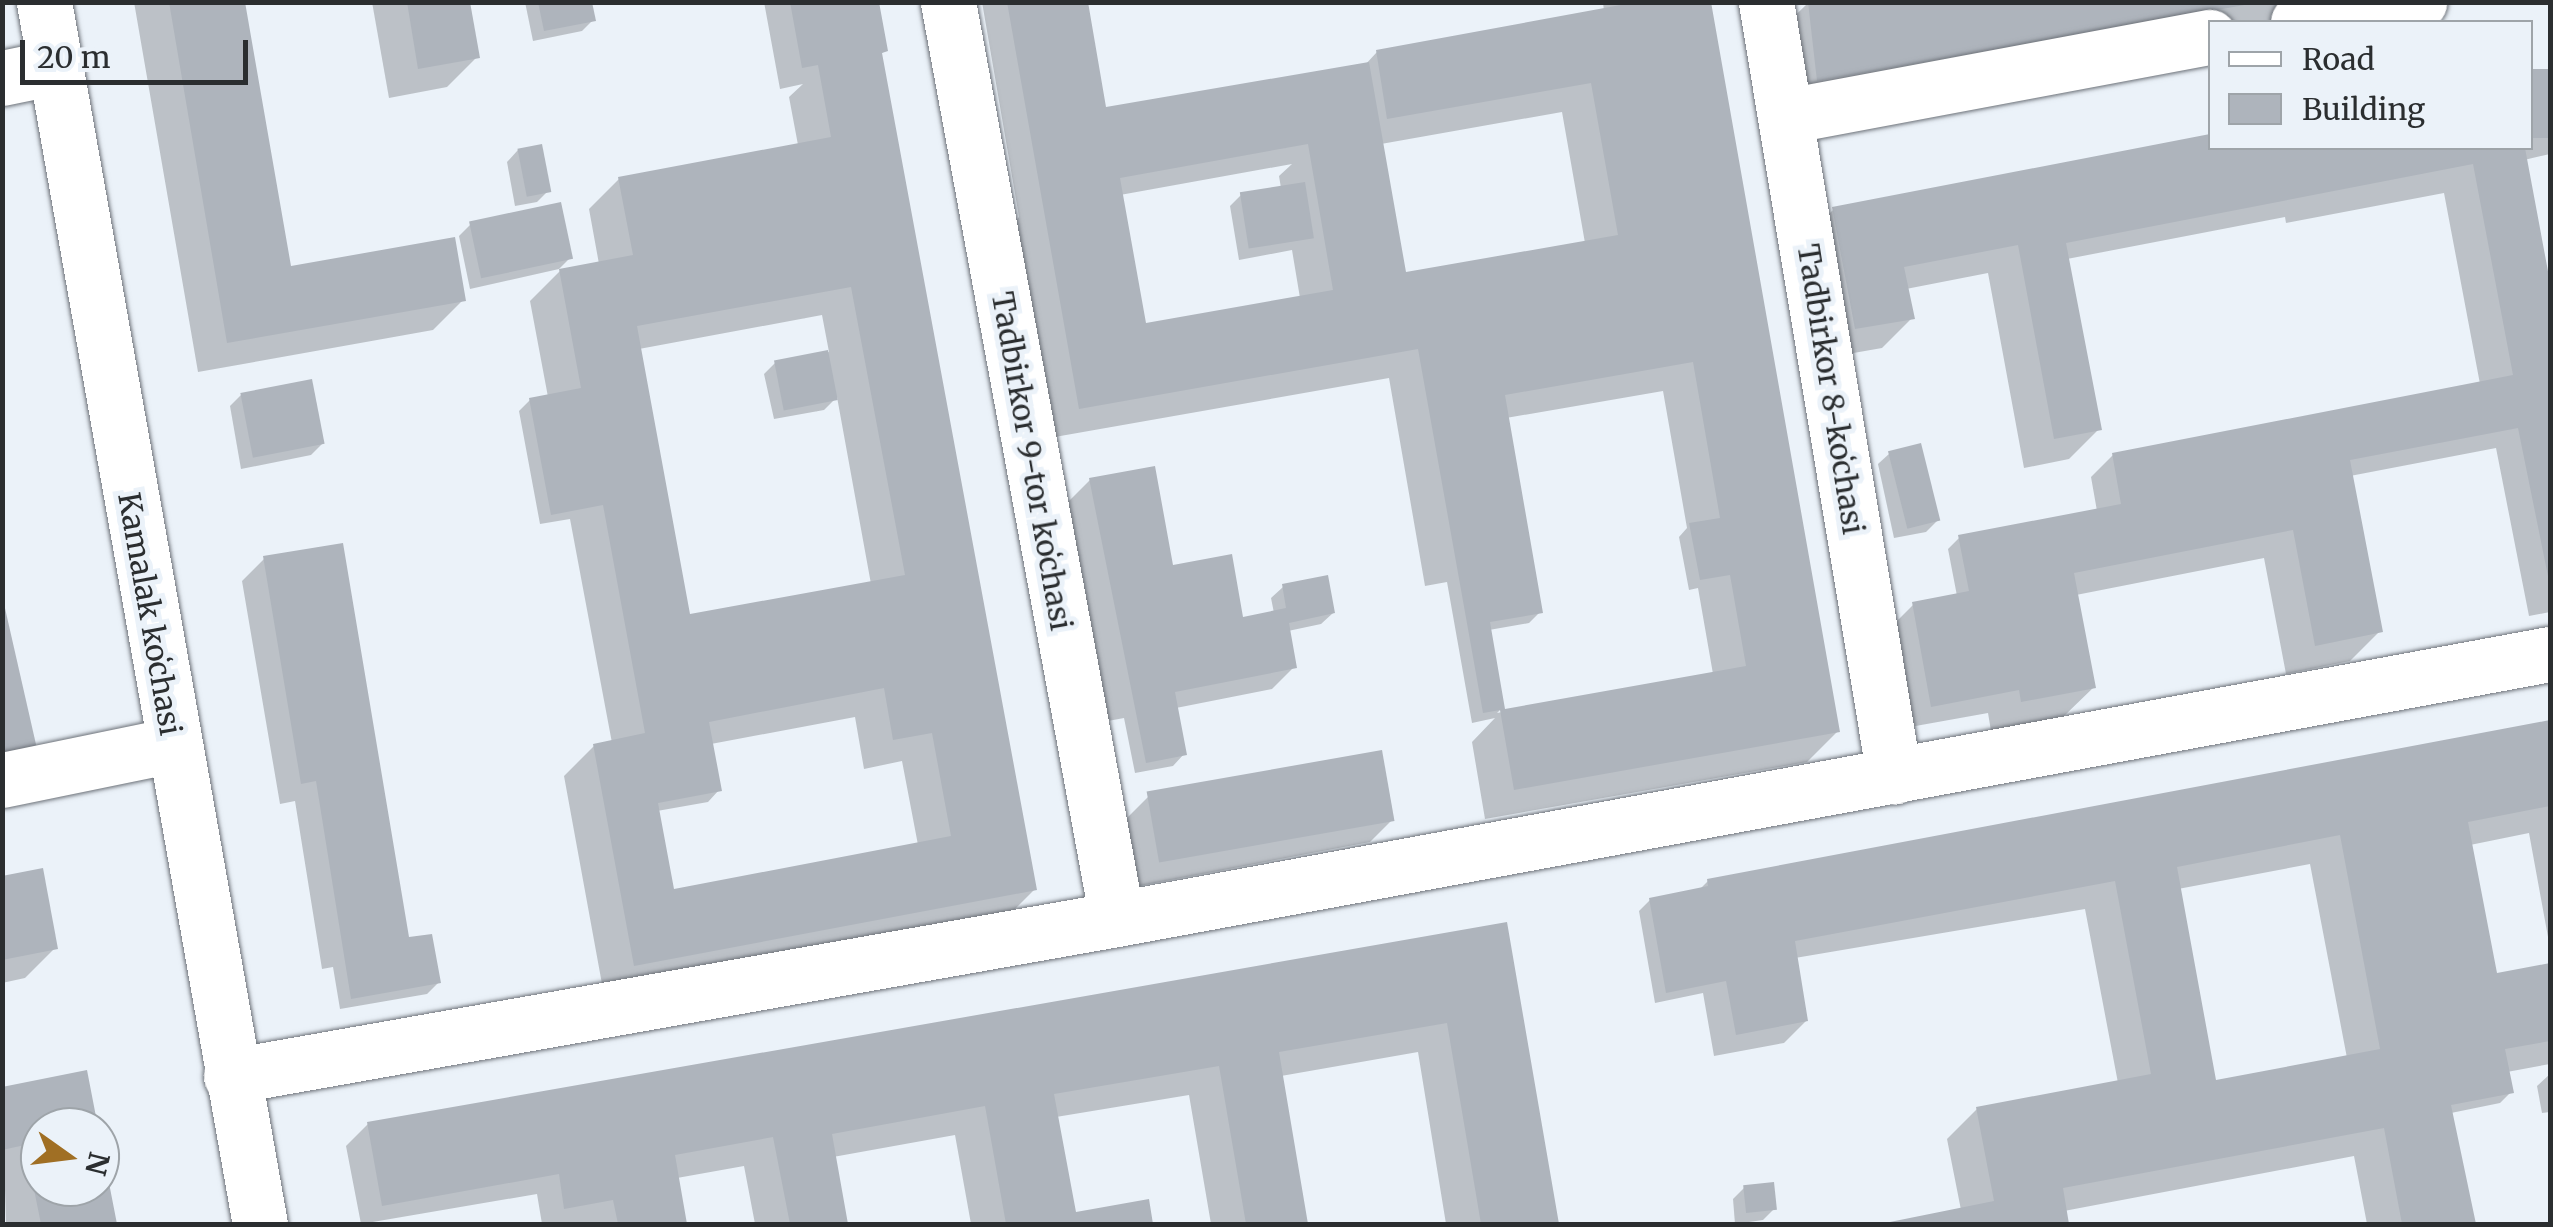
<!DOCTYPE html>
<html>
<head>
<meta charset="utf-8">
<style>
  body { margin:0 }
  #map { position:relative; width:2553px; height:1227px; overflow:hidden; background:#ebf2f9; font-family:Merriweather,serif }
  div>[style] { position:absolute }
  .shadow>* { inset:0; background:#0003 }
  .building>* { inset:0; background:#aeb4bc; transform-origin:0 0 }
  .roads { filter:drop-shadow(0 0 2px #6d7279) drop-shadow(0 0 2px #6d7279) }
  .street>* { height:55px; margin:-27.5px; padding:0 27.5px; transform-origin:27.5px; border-radius:27.5px; background:#fff }
  .secondary>* { height:55px; margin:-27.5px; padding:0 27.5px; transform-origin:27.5px; border-radius:27.5px; background:#fff }
  span { translate:-50% -50%; white-space:nowrap; text-align:center; line-height:1.15; -webkit-text-stroke:10px #ebf2f9; paint-order:stroke }
  .street-label { font-size:30px; color:#2b2e30 }
  .frame { position:absolute; inset:0; border:5px solid #2b2e30; pointer-events:none }
  .legend { position:absolute; left:2208px; top:20px; width:325px; height:130px; box-sizing:border-box; background:#ebf2f9; border:2px solid #9ea4a9; margin:0; padding:12px 18px; list-style:none; font-size:30px; color:#2b2e30 }
  .legend li { display:flex; align-items:center; gap:20px; height:50px }
  .legend b { width:50px; border:2px solid #9ea4a9 }
  .north { position:absolute; left:20px; top:1107px; width:100px; height:100px; box-sizing:border-box; background:#ebf2f9; border:2px solid #9ea4a9; border-radius:50%; rotate:104deg; font-size:28px; font-weight:700; line-height:40px; text-align:center; color:#2b2e30 }
  .north::after { content:''; display:block; margin:auto; width:35px; height:45px; background:#a06f24; clip-path:polygon(50% 0,100% 100%,50% 72%,0 100%) }
  .scale { position:absolute; left:20px; top:40px; width:228px; height:45px; box-sizing:border-box; border:5px solid #2b2e30; border-top:0; padding-left:12px; font-size:30px; line-height:35px; white-space:nowrap; color:#2b2e30; -webkit-text-stroke:8px #ebf2f9; paint-order:stroke }
</style>
</head>
<body>
<div id="map">
  <div class="shadow">
    <i style="clip-path:polygon(134px 2px,242px 2px,289px 269px,463px 300px,433px 330px,198px 372px)"></i>
    <i style="clip-path:polygon(372px 2px,468px 2px,477px 57px,447px 87px,389px 98px)"></i>
    <i style="clip-path:polygon(525px 2px,590px 2px,593px 20px,582px 31px,533px 41px)"></i>
    <i style="clip-path:polygon(evenodd,764px 2px,877px 2px,885px 50px,880px 55px,1034px 890px,1004px 920px,604px 995px,564px 776px,594px 746px,612px 743px,570px 519px,540px 524px,519px 411px,530px 400px,548px 397px,530px 301px,560px 271px,599px 264px,589px 209px,619px 179px,798px 145px,789px 97px,803px 84px,780px 89px,764px 2px,822px 315px,829px 352px,776px 362px,764px 374px,774px 419px,824px 410px,837px 397px,871px 584px,688px 617px,639px 349px,822px 315px,764px 2px,855px 717px,864px 769px,902px 761px,918px 845px,672px 892px,657px 811px,708px 802px,719px 790px,711px 744px,855px 717px)"></i>
    <i style="clip-path:polygon(evenodd,982px 2px,1085px 2px,1104px 110px,1364px 66px,1377px 52px,1604px 12px,1603px 2px,1708px 2px,1837px 732px,1807px 762px,1485px 819px,1472px 742px,1495px 718px,1472px 723px,1447px 582px,1425px 586px,1389px 378px,1049px 438px,1012px 225px,1019px 217px,982px 2px,1562px 112px,1585px 243px,1404px 275px,1381px 144px,1562px 112px,982px 2px,1292px 164px,1279px 176px,1281px 188px,1241px 195px,1230px 206px,1239px 260px,1292px 250px,1300px 298px,1144px 326px,1120px 195px,1292px 164px,982px 2px,1663px 391px,1687px 528px,1679px 537px,1689px 590px,1698px 588px,1713px 674px,1497px 713px,1502px 708px,1489px 630px,1529px 623px,1540px 612px,1506px 418px,1663px 391px)"></i>
    <i style="clip-path:polygon(1822px 2px,2393px 2px,2280px 22px,2210px 22px,1788px 110px,1775px 35px,1806px 5px)"></i>
    <i style="clip-path:polygon(2550px 72px,2550px 154px,2524px 160px,2550px 296px,2550px 612px,2529px 616px,2496px 448px,2350px 476px,2380px 631px,2350px 661px,2286px 674px,2264px 558px,2076px 595px,2094px 687px,2063px 717px,1991px 731px,1988px 713px,1910px 727px,1891px 627px,1913px 605px,1957px 596px,1948px 549px,1960px 537px,2097px 511px,2091px 477px,2113px 455px,2480px 384px,2444px 193px,2286px 223px,2285px 217px,2067px 259px,2099px 429px,2069px 459px,2024px 468px,1988px 273px,1906px 289px,1912px 318px,1882px 348px,1825px 358px,1803px 240px,1833px 210px,2210px 137px,2210px 148px,2530px 148px,2530px 75px)"></i>
    <i style="clip-path:polygon(518px 150px,548px 191px,537px 202px,515px 206px,507px 162px)"></i>
    <i style="clip-path:polygon(470px 225px,570px 258px,559px 269px,470px 289px,459px 236px)"></i>
    <i style="clip-path:polygon(241px 395px,322px 444px,311px 455px,241px 469px,230px 406px)"></i>
    <i style="clip-path:polygon(1890px 453px,1937px 521px,1926px 532px,1894px 538px,1878px 464px)"></i>
    <i style="clip-path:polygon(1090px 480px,1171px 568px,1241px 620px,1274px 613px,1271px 598px,1283px 587px,1333px 613px,1321px 624px,1288px 631px,1294px 667px,1272px 689px,1176px 708px,1184px 754px,1173px 766px,1135px 773px,1124px 718px,1108px 721px,1068px 502px)"></i>
    <i style="clip-path:polygon(264px 559px,406px 936px,438px 983px,427px 994px,340px 1009px,333px 967px,322px 969px,295px 801px,280px 804px,242px 581px)"></i>
    <i style="clip-path:polygon(evenodd,2550px 723px,2550px 948px,2529px 833px,2470px 845px,2495px 976px,2550px 966px,2550px 1064px,2507px 1072px,2511px 1092px,2500px 1103px,2451px 1113px,2472px 1224px,2367px 1224px,2354px 1156px,2064px 1211px,2067px 1224px,1883px 1224px,1961px 1210px,1947px 1139px,1977px 1109px,2118px 1083px,2085px 909px,1795px 958px,1806px 1021px,1784px 1043px,1714px 1056px,1703px 993px,1655px 1003px,1639px 911px,1650px 900px,1699px 890px,1708px 881px,2550px 723px,2310px 864px,2347px 1058px,2214px 1083px,2178px 889px,2310px 864px)"></i>
    <i style="clip-path:polygon(1148px 797px,1392px 820px,1370px 842px,1139px 886px,1126px 819px)"></i>
    <i style="clip-path:polygon(2px 879px,55px 948px,25px 978px,2px 983px)"></i>
    <i style="clip-path:polygon(1505px 925px,1556px 1224px,1446px 1224px,1418px 1052px,1281px 1076px,1305px 1224px,1211px 1224px,1189px 1095px,1056px 1117px,1074px 1215px,1147px 1202px,1150px 1224px,971px 1224px,955px 1135px,833px 1157px,845px 1224px,755px 1224px,744px 1166px,677px 1178px,685px 1224px,542px 1224px,537px 1194px,361px 1224px,346px 1146px,368px 1124px)"></i>
    <i style="clip-path:polygon(2550px 1074px,2550px 1112px,2542px 1113px,2537px 1086px)"></i>
    <i style="clip-path:polygon(2px 1089px,95px 1127px,40px 1127px,40px 1187px,100px 1187px,100px 1150px,115px 1224px,6px 1224px)"></i>
    <i style="clip-path:polygon(1744px 1188px,1774px 1209px,1763px 1220px,1735px 1224px,1733px 1199px)"></i>
  </div>
  <div class="building">
    <i style="clip-path:polygon(169px 2px,245px 2px,291px 266px,455px 237px,466px 301px,227px 343px)"></i>
    <i style="clip-path:polygon(407px 2px,470px 2px,480px 58px,418px 69px)"></i>
    <i style="clip-path:polygon(538px 2px,592px 2px,596px 21px,544px 31px)"></i>
    <i style="clip-path:polygon(evenodd,790px 2px,879px 2px,888px 51px,882px 53px,1037px 890px,634px 966px,593px 744px,645px 733px,603px 505px,551px 515px,529px 398px,581px 388px,559px 269px,633px 255px,618px 177px,831px 137px,818px 65px,802px 68px,790px 2px,851px 287px,905px 575px,690px 614px,637px 326px,851px 287px,790px 2px,884px 688px,893px 740px,932px 733px,951px 836px,674px 889px,658px 803px,722px 791px,709px 722px,884px 688px)"></i>
    <i style="clip-path:polygon(evenodd,1007px 2px,1088px 2px,1106px 107px,1369px 62px,1406px 272px,1618px 235px,1591px 83px,1387px 119px,1376px 50px,1637px 2px,1711px 2px,1840px 732px,1514px 790px,1500px 710px,1483px 713px,1418px 349px,1079px 409px,1007px 2px,1308px 144px,1333px 290px,1146px 323px,1120px 178px,1308px 144px,1007px 2px,1693px 362px,1720px 518px,1689px 523px,1700px 580px,1730px 575px,1746px 666px,1505px 709px,1490px 622px,1543px 613px,1505px 395px,1693px 362px)"></i>
    <i style="clip-path:polygon(1808px 2px,2250px 2px,2250px 4px,1817px 81px)"></i>
    <i style="left:2550px;top:69px;width:69px;height:20px;rotate:90deg"></i>
    <i style="clip-path:polygon(2210px 134px,2210px 148px,2525px 148px,2550px 282px,2550px 586px,2518px 428px,2350px 460px,2383px 632px,2315px 646px,2293px 530px,2074px 573px,2096px 688px,2021px 702px,2019px 690px,1931px 707px,1912px 602px,1969px 591px,1958px 535px,2121px 504px,2112px 453px,2513px 375px,2473px 164px,2066px 243px,2102px 430px,2054px 439px,2018px 245px,1904px 267px,1915px 319px,1855px 329px,1832px 207px)"></i>
    <i style="left:542px;top:144px;width:49px;height:25px;rotate:79deg"></i>
    <i style="left:1305px;top:182px;width:57px;height:66px;rotate:81deg"></i>
    <i style="left:561px;top:202px;width:58px;height:94px;rotate:78deg"></i>
    <i style="left:828px;top:350px;width:51px;height:55px;rotate:79deg"></i>
    <i style="left:312px;top:379px;width:66px;height:73px;rotate:79deg"></i>
    <i style="left:1921px;top:443px;width:80px;height:34px;rotate:76deg"></i>
    <i style="clip-path:polygon(1155px 466px,1173px 565px,1232px 554px,1243px 617px,1286px 608px,1282px 584px,1328px 575px,1335px 613px,1289px 623px,1297px 668px,1175px 692px,1187px 755px,1146px 763px,1089px 478px)"></i>
    <i style="clip-path:polygon(343px 543px,409px 937px,432px 934px,441px 983px,351px 999px,316px 781px,301px 784px,263px 556px)"></i>
    <i style="clip-path:polygon(2px 595px,40px 762px,2px 770px)"></i>
    <i style="clip-path:polygon(evenodd,2550px 720px,2550px 806px,2468px 822px,2497px 973px,2550px 963px,2550px 1041px,2505px 1049px,2514px 1093px,2451px 1105px,2476px 1224px,2402px 1224px,2384px 1128px,2063px 1188px,2069px 1224px,1880px 1224px,1994px 1201px,1976px 1107px,2151px 1074px,2115px 881px,1795px 941px,1808px 1021px,1736px 1035px,1726px 981px,1666px 993px,1649px 898px,1708px 886px,1707px 879px,2550px 720px,2340px 835px,2380px 1049px,2216px 1080px,2177px 867px,2340px 835px)"></i>
    <i style="left:1382px;top:750px;width:72px;height:239px;rotate:80deg"></i>
    <i style="clip-path:polygon(43px 868px,58px 949px,2px 960px,2px 876px)"></i>
    <i style="clip-path:polygon(1507px 922px,1559px 1224px,1481px 1224px,1447px 1023px,1279px 1052px,1308px 1224px,1246px 1224px,1219px 1066px,1054px 1094px,1076px 1212px,1149px 1199px,1153px 1224px,1006px 1224px,985px 1106px,832px 1134px,848px 1224px,790px 1224px,773px 1137px,675px 1155px,687px 1224px,618px 1224px,613px 1200px,564px 1209px,559px 1174px,382px 1206px,367px 1122px)"></i>
    <i style="clip-path:polygon(87px 1070px,98px 1127px,40px 1127px,40px 1187px,100px 1187px,102px 1147px,117px 1224px,41px 1224px,25px 1145px,2px 1150px,2px 1087px)"></i>
    <i style="left:1774px;top:1182px;width:28px;height:31px;rotate:84deg"></i>
  </div>
  <div class="roads">
    <div class="street">
      <i style="left:948px;top:2px;width:932px;rotate:79.56deg"></i>
      <i style="left:1766px;top:2px;width:785px;rotate:80.61deg"></i>
      <i style="left:2298px;top:22px;width:123px;rotate:-9.4deg"></i>
      <i style="left:2px;top:78px;width:54px;rotate:-11.7deg"></i>
      <i style="left:1787px;top:116px;width:430px;rotate:-10.6deg"></i>
      <i style="left:2px;top:780px;width:175px;rotate:-11.6deg"></i>
      <i style="left:231px;top:1076px;width:900px;rotate:-10.05deg"></i>
      <i style="left:1117px;top:919px;width:1457px;rotate:-10.48deg"></i>
    </div>
    <div class="secondary">
      <i style="left:44px;top:2px;width:1241px;rotate:79.98deg"></i>
    </div>
  </div>
  <div class="street-label">
    <span style="left:1831px;top:389px;rotate:81deg">Tadbirkor 8-koʻchasi</span>
    <span style="left:1032px;top:461px;rotate:80deg">Tadbirkor 9-tor koʻchasi</span>
    <span style="left:150px;top:614px;rotate:80deg">Kamalak koʻchasi</span>
  </div>
  <div class="frame"></div>
  <ul class="legend">
  <li><b style="height:12px;background:#fff"></b>Road</li>
  <li><b style="height:28px;background:#aeb4bc"></b>Building</li>
  </ul>
  <div class="north">N</div>
  <div class="scale">20 m</div>
</div>
</body>
</html>
